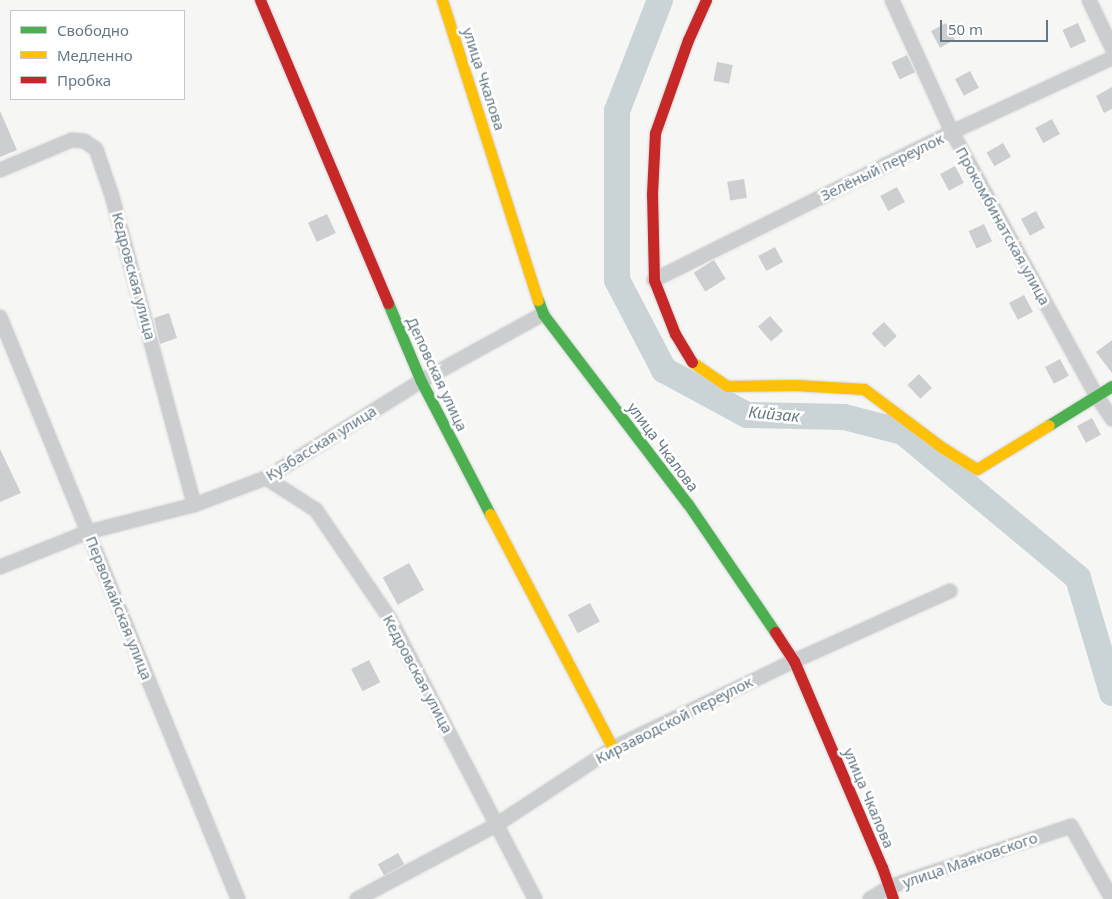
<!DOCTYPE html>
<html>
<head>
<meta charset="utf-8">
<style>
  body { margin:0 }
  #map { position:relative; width:1112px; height:899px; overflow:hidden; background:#f6f6f5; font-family:"Noto Sans",sans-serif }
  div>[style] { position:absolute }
  .river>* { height:26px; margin:-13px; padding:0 13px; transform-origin:13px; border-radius:13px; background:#cad3d5 }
  .building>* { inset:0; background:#cdcecf; transform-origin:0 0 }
  .roads { filter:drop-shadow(0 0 1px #d3d4d5) drop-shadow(0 0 1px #d3d4d5) }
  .street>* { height:14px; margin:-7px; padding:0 7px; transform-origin:7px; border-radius:7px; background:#cccdce }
  .fast>* { height:11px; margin:-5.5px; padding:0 5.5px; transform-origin:5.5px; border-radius:5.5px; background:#4caf50 }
  .slow>* { height:11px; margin:-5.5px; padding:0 5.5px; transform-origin:5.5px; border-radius:5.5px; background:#ffc107 }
  .jam>* { height:11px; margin:-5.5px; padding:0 5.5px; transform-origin:5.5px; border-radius:5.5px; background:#c62828 }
  span { translate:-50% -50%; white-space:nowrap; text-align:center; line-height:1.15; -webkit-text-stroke:5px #fff; paint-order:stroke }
  .street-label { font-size:15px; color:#667884 }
  .water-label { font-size:16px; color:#627a80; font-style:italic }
  .legend { position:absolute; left:10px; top:10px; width:175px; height:90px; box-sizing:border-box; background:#fff; border:1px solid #c2c9ce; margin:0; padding:6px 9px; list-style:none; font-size:15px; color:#667884 }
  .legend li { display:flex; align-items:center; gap:10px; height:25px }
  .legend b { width:25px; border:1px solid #c2c9ce }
  .scale { position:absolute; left:940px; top:20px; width:108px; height:22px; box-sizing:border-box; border:2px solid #667884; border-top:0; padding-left:6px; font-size:15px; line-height:18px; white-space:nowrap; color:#667884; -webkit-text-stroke:4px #fff; paint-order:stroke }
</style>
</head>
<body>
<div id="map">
  <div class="river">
    <i style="left:660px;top:0;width:119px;rotate:111.2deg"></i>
    <i style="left:617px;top:111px;width:169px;rotate:90deg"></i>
    <i style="left:617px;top:280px;width:102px;rotate:62.4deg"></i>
    <i style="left:664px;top:370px;width:94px;rotate:28.5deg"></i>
    <i style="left:747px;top:415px;width:97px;rotate:1.2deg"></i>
    <i style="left:844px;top:417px;width:61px;rotate:14.3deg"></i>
    <i style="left:903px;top:432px;width:228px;rotate:39.8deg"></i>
    <i style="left:1078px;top:578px;width:120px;rotate:73.5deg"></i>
  </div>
  <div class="building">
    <i style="left:946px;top:23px;width:19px;height:17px;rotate:62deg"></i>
    <i style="left:1078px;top:23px;width:20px;height:17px;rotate:66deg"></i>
    <i style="left:907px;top:55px;width:19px;height:17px;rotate:65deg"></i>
    <i style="left:717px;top:62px;width:16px;height:19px;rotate:11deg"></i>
    <i style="left:970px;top:71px;width:19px;height:17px;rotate:62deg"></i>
    <i style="clip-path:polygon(1112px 87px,1112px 109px,1104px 113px,1096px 96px)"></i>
    <i style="clip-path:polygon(0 111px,17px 150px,0 157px)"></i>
    <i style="left:1052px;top:119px;width:17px;height:19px;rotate:62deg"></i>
    <i style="left:1003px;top:143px;width:16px;height:19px;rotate:60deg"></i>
    <i style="left:955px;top:166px;width:19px;height:17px;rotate:62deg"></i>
    <i style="left:744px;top:179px;width:19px;height:17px;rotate:81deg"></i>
    <i style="left:897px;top:187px;width:17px;height:19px;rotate:62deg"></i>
    <i style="left:1036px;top:211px;width:19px;height:17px;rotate:62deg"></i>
    <i style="left:327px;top:214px;width:21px;height:21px;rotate:65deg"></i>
    <i style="left:984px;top:224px;width:19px;height:17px;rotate:65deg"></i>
    <i style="left:775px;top:247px;width:17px;height:19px;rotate:62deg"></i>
    <i style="left:714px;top:260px;width:22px;height:24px;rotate:58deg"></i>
    <i style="left:1024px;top:295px;width:19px;height:17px;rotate:62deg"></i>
    <i style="clip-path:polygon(169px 313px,177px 338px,160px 344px,154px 318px)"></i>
    <i style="left:770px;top:316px;width:20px;height:16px;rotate:49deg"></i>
    <i style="left:884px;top:322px;width:19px;height:17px;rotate:47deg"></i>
    <i style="clip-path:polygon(1112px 340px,1112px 373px,1096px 352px)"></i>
    <i style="left:1060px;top:359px;width:19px;height:17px;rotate:62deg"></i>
    <i style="left:919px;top:374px;width:19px;height:16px;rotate:47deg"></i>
    <i style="left:1092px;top:418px;width:19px;height:17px;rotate:62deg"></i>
    <i style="clip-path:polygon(0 449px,21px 493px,0 502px)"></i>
    <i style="left:409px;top:563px;width:31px;height:30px;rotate:61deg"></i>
    <i style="left:590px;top:603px;width:21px;height:25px;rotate:62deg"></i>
    <i style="left:369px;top:660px;width:25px;height:20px;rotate:63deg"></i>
    <i style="left:398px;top:853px;width:13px;height:23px;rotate:61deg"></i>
  </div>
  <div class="roads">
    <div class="street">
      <i style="left:892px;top:0;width:145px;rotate:65.6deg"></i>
      <i style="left:952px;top:132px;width:300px;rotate:61.3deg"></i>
      <i style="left:1096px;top:395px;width:29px;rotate:56deg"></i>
      <i style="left:1089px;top:0;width:53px;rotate:64.4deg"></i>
      <i style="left:0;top:170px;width:78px;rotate:-22.6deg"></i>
      <i style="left:72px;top:140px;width:12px;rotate:5deg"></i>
      <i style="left:84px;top:141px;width:14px;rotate:34deg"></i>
      <i style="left:96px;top:149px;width:50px;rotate:71.2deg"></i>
      <i style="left:112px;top:196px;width:320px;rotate:75.1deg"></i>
      <i style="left:654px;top:280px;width:333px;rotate:-26.4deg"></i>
      <i style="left:952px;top:132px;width:176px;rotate:-24.8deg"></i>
      <i style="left:0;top:317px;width:629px;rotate:67.76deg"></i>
      <i style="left:266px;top:478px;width:59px;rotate:32.6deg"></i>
      <i style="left:316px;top:510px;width:132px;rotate:55.8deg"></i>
      <i style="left:390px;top:619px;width:315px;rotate:62.6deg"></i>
      <i style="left:0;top:567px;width:95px;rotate:-21.7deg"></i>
      <i style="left:88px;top:532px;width:109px;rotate:-14.3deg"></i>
      <i style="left:194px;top:505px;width:77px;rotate:-20.6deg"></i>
      <i style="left:266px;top:478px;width:183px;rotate:-32deg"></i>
      <i style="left:421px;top:381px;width:139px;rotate:-28.8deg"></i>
      <i style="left:357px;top:899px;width:157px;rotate:-28deg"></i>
      <i style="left:496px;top:825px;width:140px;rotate:-33.3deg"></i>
      <i style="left:613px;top:748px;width:201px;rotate:-25.7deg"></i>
      <i style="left:794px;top:661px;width:171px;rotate:-24.2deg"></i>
      <i style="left:870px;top:899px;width:22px;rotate:-32deg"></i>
      <i style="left:889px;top:887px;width:192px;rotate:-18.5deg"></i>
      <i style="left:1071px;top:826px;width:84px;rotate:60.7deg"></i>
    </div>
    <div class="fast">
      <i style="left:538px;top:300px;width:15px;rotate:70deg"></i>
      <i style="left:543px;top:314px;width:239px;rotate:52.7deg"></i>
      <i style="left:688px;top:504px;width:155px;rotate:55.8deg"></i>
      <i style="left:388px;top:303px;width:85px;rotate:67.1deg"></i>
      <i style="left:421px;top:381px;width:150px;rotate:62.6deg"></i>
      <i style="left:1049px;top:425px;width:74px;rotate:-31.8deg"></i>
    </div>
    <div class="slow">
      <i style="left:442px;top:0;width:315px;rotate:72.3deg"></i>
      <i style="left:692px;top:362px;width:42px;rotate:34.4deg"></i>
      <i style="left:727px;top:386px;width:68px;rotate:-0.8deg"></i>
      <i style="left:795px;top:385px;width:69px;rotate:3.3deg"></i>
      <i style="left:864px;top:389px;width:99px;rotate:36.8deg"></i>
      <i style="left:943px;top:448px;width:40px;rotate:32deg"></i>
      <i style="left:977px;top:469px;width:84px;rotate:-31.4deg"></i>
      <i style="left:490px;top:514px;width:264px;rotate:62.3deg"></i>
    </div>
    <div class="jam">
      <i style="left:260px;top:0;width:329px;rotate:67.1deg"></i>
      <i style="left:692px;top:362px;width:33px;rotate:-121deg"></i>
      <i style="left:675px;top:334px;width:58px;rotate:-111.3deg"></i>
      <i style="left:654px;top:280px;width:86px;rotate:-91.3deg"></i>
      <i style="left:652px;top:194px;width:61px;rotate:-87.2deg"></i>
      <i style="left:655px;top:133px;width:99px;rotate:-70.5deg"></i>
      <i style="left:688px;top:40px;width:44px;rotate:-65.8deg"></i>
      <i style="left:775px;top:632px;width:35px;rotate:57deg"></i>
      <i style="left:794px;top:661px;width:224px;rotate:66.9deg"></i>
      <i style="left:882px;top:867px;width:34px;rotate:71deg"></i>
    </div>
  </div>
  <div class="street-label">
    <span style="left:484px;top:79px;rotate:72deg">улица Чкалова</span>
    <span style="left:882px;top:167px;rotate:-26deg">Зелёный переулок</span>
    <span style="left:1003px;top:226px;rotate:61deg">Прокомбинатская улица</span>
    <span style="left:134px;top:276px;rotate:75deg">Кедровская улица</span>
    <span style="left:437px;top:374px;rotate:65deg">Деповская улица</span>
    <span style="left:321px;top:443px;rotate:-32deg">Кузбасская улица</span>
    <span style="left:663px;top:447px;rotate:53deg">улица Чкалова</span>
    <span style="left:119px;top:608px;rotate:68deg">Первомайская улица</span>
    <span style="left:418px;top:674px;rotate:62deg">Кедровская улица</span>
    <span style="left:674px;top:720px;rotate:-27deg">Кирзаводской переулок</span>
    <span style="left:869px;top:798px;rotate:67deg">улица Чкалова</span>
    <span style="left:970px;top:860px;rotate:-19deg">улица Маяковского</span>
  </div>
  <div class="water-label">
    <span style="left:774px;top:414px;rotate:5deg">Кийзак</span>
  </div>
  <ul class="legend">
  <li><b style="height:6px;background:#4caf50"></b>Свободно</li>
  <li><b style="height:6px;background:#ffc107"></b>Медленно</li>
  <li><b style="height:6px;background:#c62828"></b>Пробка</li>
  </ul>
  <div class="scale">50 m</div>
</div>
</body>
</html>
